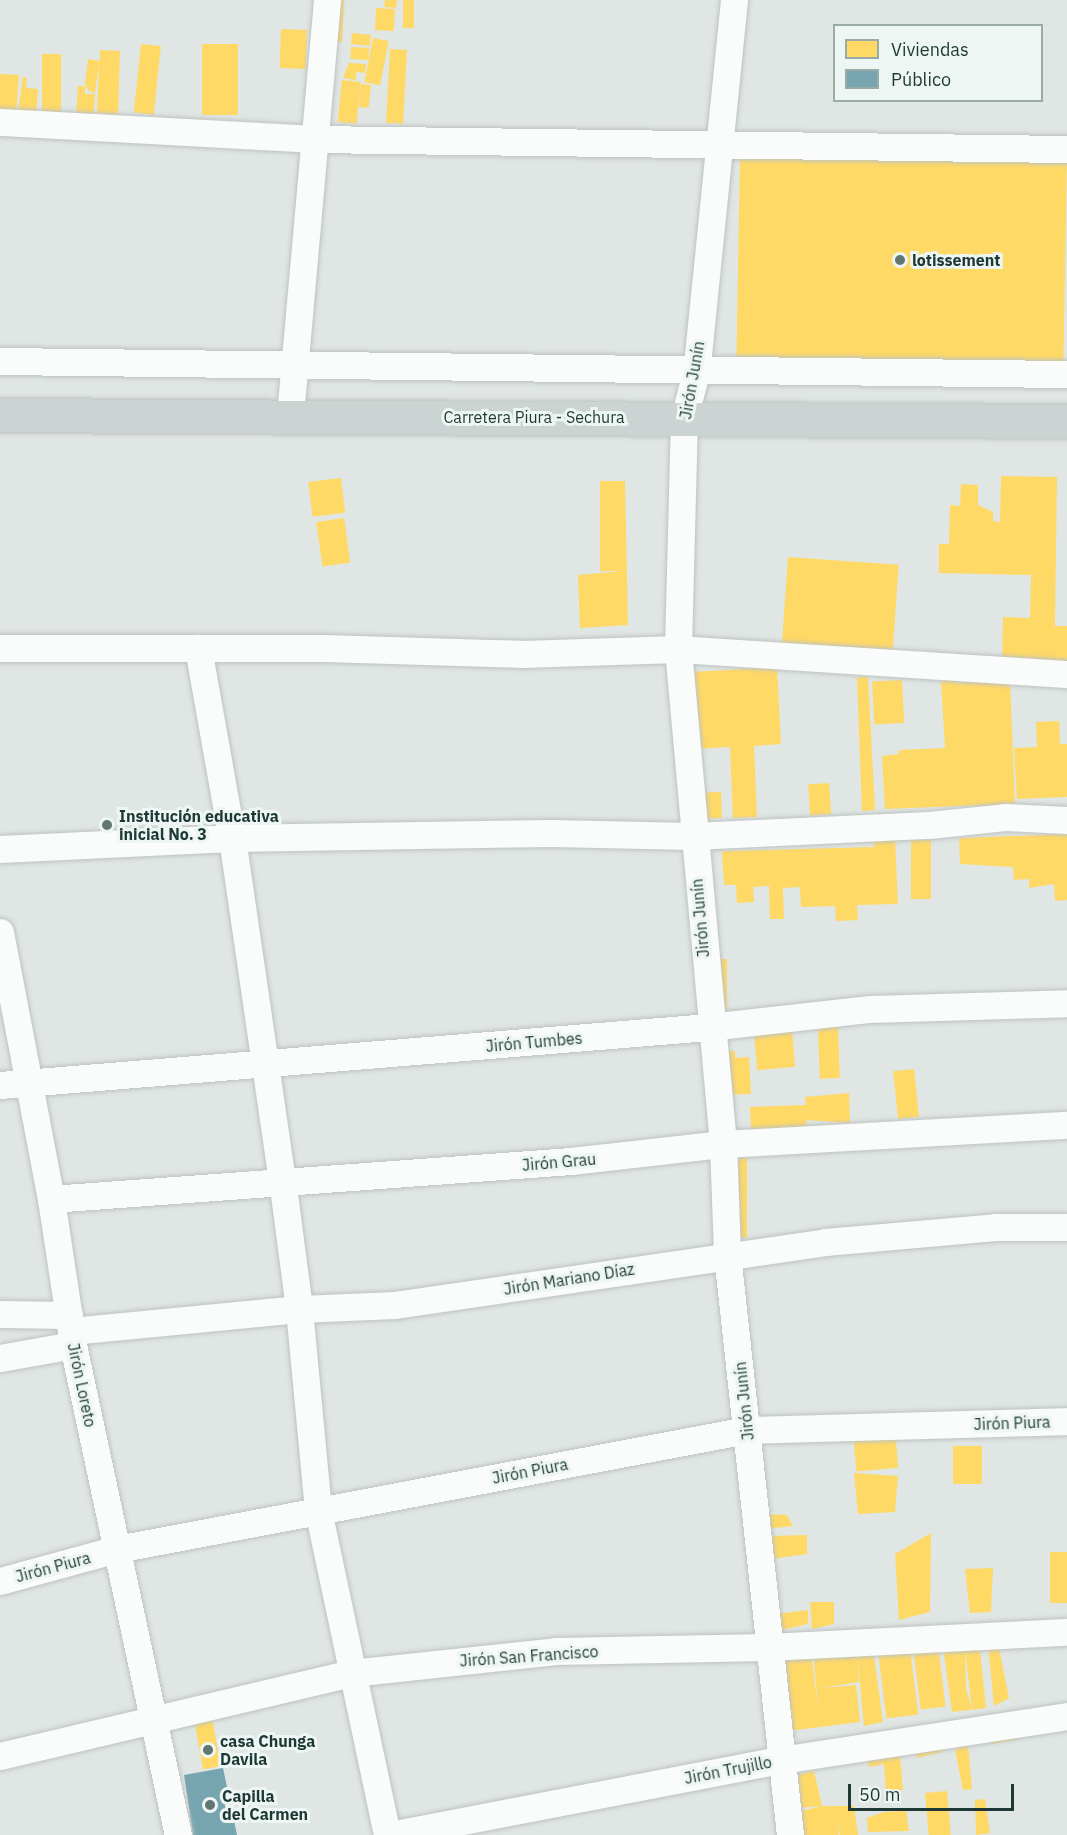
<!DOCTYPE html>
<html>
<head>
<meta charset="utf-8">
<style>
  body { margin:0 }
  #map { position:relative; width:1067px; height:1835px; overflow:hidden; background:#e0e6e4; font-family:"IBM Plex Sans",sans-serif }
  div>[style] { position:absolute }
  .homes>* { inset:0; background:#ffd966; transform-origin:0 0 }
  .public>* { inset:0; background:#76a5af }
  .roads { filter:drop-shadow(0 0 2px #bdc3c1) drop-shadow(0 0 2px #bdc3c1) }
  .minor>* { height:27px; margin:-13.5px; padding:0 13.5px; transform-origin:13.5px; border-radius:13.5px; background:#fafbfb }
  .major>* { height:33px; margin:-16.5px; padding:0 16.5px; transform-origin:16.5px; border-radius:16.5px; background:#cbd4d3 }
  .dots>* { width:16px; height:16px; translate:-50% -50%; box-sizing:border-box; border:3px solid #edf6f3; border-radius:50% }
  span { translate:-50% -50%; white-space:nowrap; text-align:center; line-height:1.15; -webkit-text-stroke:6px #edf6f3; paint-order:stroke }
  .poi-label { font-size:16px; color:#1e3935; font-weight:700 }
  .left { translate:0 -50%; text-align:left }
  .street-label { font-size:16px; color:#1e3935 }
  .legend { position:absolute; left:833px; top:24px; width:210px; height:78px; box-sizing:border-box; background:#edf6f3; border:2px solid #9aaaa7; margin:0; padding:8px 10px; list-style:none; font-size:18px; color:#1e3935 }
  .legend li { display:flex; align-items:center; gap:12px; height:30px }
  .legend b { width:30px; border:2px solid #9aaaa7 }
  .scale { position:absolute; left:848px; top:1784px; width:166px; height:27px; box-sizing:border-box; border:3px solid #1e3935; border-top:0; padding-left:8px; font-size:18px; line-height:21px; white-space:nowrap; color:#1e3935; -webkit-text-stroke:4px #edf6f3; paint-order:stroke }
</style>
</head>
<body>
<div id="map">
  <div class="homes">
    <i style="clip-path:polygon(335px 0,344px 0,342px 42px,331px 41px)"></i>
    <i style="clip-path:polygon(385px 0,397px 0,396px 8px,384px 7px)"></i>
    <i style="left:403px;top:0;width:11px;height:28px"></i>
    <i style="left:376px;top:8px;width:19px;height:22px;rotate:3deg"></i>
    <i style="left:281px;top:29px;width:26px;height:39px;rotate:2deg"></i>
    <i style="left:352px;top:33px;width:19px;height:11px;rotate:6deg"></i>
    <i style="left:373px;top:38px;width:16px;height:45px;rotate:11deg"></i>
    <i style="left:141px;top:44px;width:20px;height:69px;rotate:6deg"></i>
    <i style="left:202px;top:44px;width:36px;height:71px"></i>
    <i style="left:351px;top:47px;width:18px;height:12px;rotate:3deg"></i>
    <i style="left:390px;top:49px;width:17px;height:74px;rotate:3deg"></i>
    <i style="clip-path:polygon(100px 50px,120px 51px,118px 114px,97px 113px,99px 64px,95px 93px,89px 91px,85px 84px,88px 59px,100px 61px)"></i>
    <i style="left:42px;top:54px;width:19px;height:61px"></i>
    <i style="clip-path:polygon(349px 63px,366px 64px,365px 73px,356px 72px,356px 80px,343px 78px)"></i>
    <i style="clip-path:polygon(0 74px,19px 75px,16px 115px,0 114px)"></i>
    <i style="clip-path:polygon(23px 77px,27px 78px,26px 88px,38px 89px,36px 114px,18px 112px)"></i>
    <i style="left:342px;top:80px;width:19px;height:42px;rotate:6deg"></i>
    <i style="left:361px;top:84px;width:10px;height:23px;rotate:6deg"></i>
    <i style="clip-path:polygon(78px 86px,85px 86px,85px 94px,95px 94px,93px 119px,76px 117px)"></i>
    <i style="left:740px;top:154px;width:327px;height:203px;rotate:1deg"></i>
    <i style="clip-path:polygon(1001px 476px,1057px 477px,1055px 626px,1067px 626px,1067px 665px,1002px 664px,1003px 617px,1030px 618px,1031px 575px,939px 573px,939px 544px,949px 544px,950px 505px,960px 506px,961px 484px,978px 485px,978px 505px,993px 512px,993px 521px,1000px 522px)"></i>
    <i style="left:341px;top:478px;width:35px;height:33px;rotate:83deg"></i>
    <i style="clip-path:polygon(600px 481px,625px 481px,628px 625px,580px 628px,578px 575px,622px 571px,600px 571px)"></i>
    <i style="left:344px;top:518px;width:45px;height:28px;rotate:82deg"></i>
    <i style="left:788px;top:557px;width:111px;height:86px;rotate:4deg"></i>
    <i style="clip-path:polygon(777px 667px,781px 744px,754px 746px,757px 817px,733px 818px,730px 747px,695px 749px,691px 672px)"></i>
    <i style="clip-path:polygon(857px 677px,868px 677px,875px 810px,862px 811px)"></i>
    <i style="left:902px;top:680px;width:43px;height:30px;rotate:87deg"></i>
    <i style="clip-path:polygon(956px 680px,956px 683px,1010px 681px,1015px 804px,885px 809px,882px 756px,899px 754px,899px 750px,945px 748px,941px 681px)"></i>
    <i style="clip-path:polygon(1059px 721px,1060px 744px,1067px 744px,1067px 797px,1017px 799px,1014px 748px,1037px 747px,1036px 722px)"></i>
    <i style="left:829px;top:783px;width:31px;height:21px;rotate:86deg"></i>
    <i style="left:721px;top:792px;width:26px;height:23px;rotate:88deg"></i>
    <i style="clip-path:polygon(1067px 834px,1067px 900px,1055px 901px,1054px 884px,1029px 888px,1029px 879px,1014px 880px,1013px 867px,960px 864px,959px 838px)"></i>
    <i style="clip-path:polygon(895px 837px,898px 904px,857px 905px,858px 920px,836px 921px,835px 906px,801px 907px,800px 887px,783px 888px,784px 919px,770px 919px,769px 886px,753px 887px,754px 902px,737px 903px,736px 885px,724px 885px,722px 851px,874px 847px,873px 838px)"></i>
    <i style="left:911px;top:840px;width:20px;height:59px"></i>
    <i style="left:708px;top:959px;width:19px;height:55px"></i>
    <i style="left:838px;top:1026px;width:52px;height:20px;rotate:88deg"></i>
    <i style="left:792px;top:1031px;width:36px;height:38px;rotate:85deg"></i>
    <i style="clip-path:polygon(735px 1051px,735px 1058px,749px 1057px,751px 1094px,720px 1095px,718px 1052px)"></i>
    <i style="left:914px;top:1069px;width:48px;height:21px;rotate:84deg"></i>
    <i style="clip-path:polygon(849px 1093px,850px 1123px,806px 1120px,807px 1127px,751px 1130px,750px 1107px,806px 1105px,805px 1097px)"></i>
    <i style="left:732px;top:1158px;width:15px;height:80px"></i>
    <i style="left:895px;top:1431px;width:37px;height:42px;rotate:85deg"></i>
    <i style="left:953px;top:1446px;width:29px;height:38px"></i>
    <i style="clip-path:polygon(854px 1473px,898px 1476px,895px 1512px,858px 1514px)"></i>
    <i style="clip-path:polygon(765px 1514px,787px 1515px,793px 1526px,766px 1529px)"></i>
    <i style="clip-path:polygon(931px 1533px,930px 1612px,899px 1620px,895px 1554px)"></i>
    <i style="clip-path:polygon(807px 1535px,807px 1554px,771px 1559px,769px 1536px)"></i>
    <i style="left:1050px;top:1552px;width:17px;height:51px"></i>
    <i style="clip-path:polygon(993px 1568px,991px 1612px,970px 1613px,965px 1569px)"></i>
    <i style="clip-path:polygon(810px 1602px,834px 1602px,834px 1624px,812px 1629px)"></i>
    <i style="clip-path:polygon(808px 1610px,808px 1624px,777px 1631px,777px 1614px)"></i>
    <i style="clip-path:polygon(evenodd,979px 1641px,986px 1708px,952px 1712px,943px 1647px,979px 1641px,965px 1649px,972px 1710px,966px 1688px,965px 1649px)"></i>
    <i style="clip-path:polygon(998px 1643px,1009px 1698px,994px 1706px,988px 1644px)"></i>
    <i style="left:938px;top:1645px;width:62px;height:25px;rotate:83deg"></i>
    <i style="left:910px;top:1648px;width:67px;height:32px;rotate:83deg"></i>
    <i style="clip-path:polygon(813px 1649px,873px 1649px,883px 1722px,864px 1726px,857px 1652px,859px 1682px,822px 1688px,856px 1685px,860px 1722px,788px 1731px,782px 1655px,811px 1654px,818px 1707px)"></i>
    <i style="left:212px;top:1717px;width:50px;height:18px;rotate:80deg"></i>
    <i style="clip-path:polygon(1018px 1729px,1020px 1739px,992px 1744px,990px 1732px)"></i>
    <i style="clip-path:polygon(943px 1740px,942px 1752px,917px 1758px,915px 1744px)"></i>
    <i style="clip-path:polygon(899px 1745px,903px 1790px,886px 1791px,884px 1764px,869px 1767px,865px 1751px)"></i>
    <i style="clip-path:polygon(968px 1746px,972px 1789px,963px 1790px,955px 1749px)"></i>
    <i style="clip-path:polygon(814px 1771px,822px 1806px,854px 1806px,858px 1835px,840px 1835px,836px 1814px,839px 1835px,798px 1835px,794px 1813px,822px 1806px,798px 1808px,792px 1776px)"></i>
    <i style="left:947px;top:1791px;width:44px;height:22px;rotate:85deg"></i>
    <i style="clip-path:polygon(985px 1799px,990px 1833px,976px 1835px,975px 1800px)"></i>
    <i style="clip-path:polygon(906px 1811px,909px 1831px,868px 1832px,867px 1818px,884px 1812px)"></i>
  </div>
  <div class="public">
    <i style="clip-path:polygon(223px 1768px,237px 1835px,193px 1835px,184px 1775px)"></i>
  </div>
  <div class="roads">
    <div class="minor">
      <i style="left:734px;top:0;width:374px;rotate:95.8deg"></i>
      <i style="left:696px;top:372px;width:48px;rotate:104.6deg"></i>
      <i style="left:684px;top:418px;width:231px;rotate:91.5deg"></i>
      <i style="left:678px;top:649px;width:497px;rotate:84.8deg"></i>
      <i style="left:723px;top:1144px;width:110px;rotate:87.9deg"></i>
      <i style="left:727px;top:1254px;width:584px;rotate:83.81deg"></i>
      <i style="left:0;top:122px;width:312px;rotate:3.1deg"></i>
      <i style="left:312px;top:139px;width:755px;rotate:0.76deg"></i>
      <i style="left:0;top:361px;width:1067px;rotate:0.7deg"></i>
      <i style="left:290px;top:415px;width:417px;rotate:-84.9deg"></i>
      <i style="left:0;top:648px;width:324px"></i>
      <i style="left:324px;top:648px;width:197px;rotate:1.7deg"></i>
      <i style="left:521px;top:654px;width:157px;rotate:-1.8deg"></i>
      <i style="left:678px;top:649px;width:390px;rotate:3.7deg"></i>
      <i style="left:198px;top:648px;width:193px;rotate:79.9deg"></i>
      <i style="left:232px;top:838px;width:345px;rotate:81.7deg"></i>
      <i style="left:282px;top:1179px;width:131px;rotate:82.5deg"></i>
      <i style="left:299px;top:1309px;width:202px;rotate:84.6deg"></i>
      <i style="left:318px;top:1510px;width:332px;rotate:78deg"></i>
      <i style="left:0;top:849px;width:232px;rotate:-2.7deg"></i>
      <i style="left:232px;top:838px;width:320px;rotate:-0.9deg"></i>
      <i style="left:552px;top:833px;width:141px;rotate:1.2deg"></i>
      <i style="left:693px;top:836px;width:236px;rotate:-2.7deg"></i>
      <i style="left:929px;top:825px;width:76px;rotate:-6deg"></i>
      <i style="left:1005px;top:817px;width:62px;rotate:2.8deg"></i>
      <i style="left:0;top:932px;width:272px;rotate:79.2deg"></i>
      <i style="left:51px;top:1199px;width:148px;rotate:81.4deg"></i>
      <i style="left:73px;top:1345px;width:501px;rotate:77.91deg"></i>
      <i style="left:0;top:1085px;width:711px;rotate:-4.68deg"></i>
      <i style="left:709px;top:1027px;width:162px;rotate:-6.4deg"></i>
      <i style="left:870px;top:1009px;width:197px;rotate:-1.7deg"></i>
      <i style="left:51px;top:1199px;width:521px;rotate:-4.18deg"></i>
      <i style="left:571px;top:1161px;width:153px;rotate:-6.4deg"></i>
      <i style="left:723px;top:1144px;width:345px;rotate:-3.2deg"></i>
      <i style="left:0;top:1314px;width:69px;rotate:0.8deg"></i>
      <i style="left:71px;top:1331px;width:229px;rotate:-5.5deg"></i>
      <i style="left:299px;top:1309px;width:96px;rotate:-2.4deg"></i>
      <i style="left:395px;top:1305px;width:435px;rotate:-8.3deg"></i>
      <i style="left:825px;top:1242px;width:171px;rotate:-5deg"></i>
      <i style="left:995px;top:1227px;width:72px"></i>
      <i style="left:0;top:1358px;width:74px;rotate:-10.1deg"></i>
      <i style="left:0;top:1581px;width:121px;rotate:-15.3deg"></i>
      <i style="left:117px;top:1549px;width:641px;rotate:-10.7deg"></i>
      <i style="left:747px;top:1430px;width:320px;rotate:-1.6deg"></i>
      <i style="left:0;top:1756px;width:361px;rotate:-13.3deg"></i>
      <i style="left:351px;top:1673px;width:206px;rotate:-6.1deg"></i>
      <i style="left:556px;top:1651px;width:211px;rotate:-1.1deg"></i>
      <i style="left:767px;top:1647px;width:300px;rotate:-2.9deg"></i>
      <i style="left:390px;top:1835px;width:397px;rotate:-10.9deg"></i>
      <i style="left:780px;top:1760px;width:290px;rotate:-8.7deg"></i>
    </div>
    <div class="major">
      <i style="left:0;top:415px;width:1067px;rotate:0.32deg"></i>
    </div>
  </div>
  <div class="dots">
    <i style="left:900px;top:260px;background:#627672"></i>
    <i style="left:107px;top:825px;background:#627672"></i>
    <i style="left:208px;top:1750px;background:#627672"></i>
    <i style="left:210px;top:1805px;background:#627672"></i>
  </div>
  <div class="poi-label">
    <span class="left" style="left:912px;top:260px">lotissement</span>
    <span class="left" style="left:119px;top:825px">Institución educativa<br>inicial No. 3</span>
    <span class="left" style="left:220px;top:1750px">casa Chunga<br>Davila</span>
    <span class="left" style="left:222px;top:1805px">Capilla<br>del Carmen</span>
  </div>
  <div class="street-label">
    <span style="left:692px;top:380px;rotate:-80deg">Jirón Junín</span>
    <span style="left:534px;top:417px">Carretera Piura - Sechura</span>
    <span style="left:700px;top:918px;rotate:-95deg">Jirón Junín</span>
    <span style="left:534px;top:1042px;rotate:-5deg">Jirón Tumbes</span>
    <span style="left:559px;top:1162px;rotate:-5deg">Jirón Grau</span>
    <span style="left:569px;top:1279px;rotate:-9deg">Jirón Mariano Díaz</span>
    <span style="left:82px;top:1385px;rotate:78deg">Jirón Loreto</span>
    <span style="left:744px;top:1401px;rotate:-96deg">Jirón Junín</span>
    <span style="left:1012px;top:1423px;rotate:-2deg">Jirón Piura</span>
    <span style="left:530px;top:1471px;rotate:-11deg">Jirón Piura</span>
    <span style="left:53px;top:1567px;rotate:-15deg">Jirón Piura</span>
    <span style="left:529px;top:1656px;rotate:-4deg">Jirón San Francisco</span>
    <span style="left:728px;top:1770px;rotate:-11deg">Jirón Trujillo</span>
  </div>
  <ul class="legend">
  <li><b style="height:16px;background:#ffd966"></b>Viviendas</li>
  <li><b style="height:16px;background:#76a5af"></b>Público</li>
  </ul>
  <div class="scale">50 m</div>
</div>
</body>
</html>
